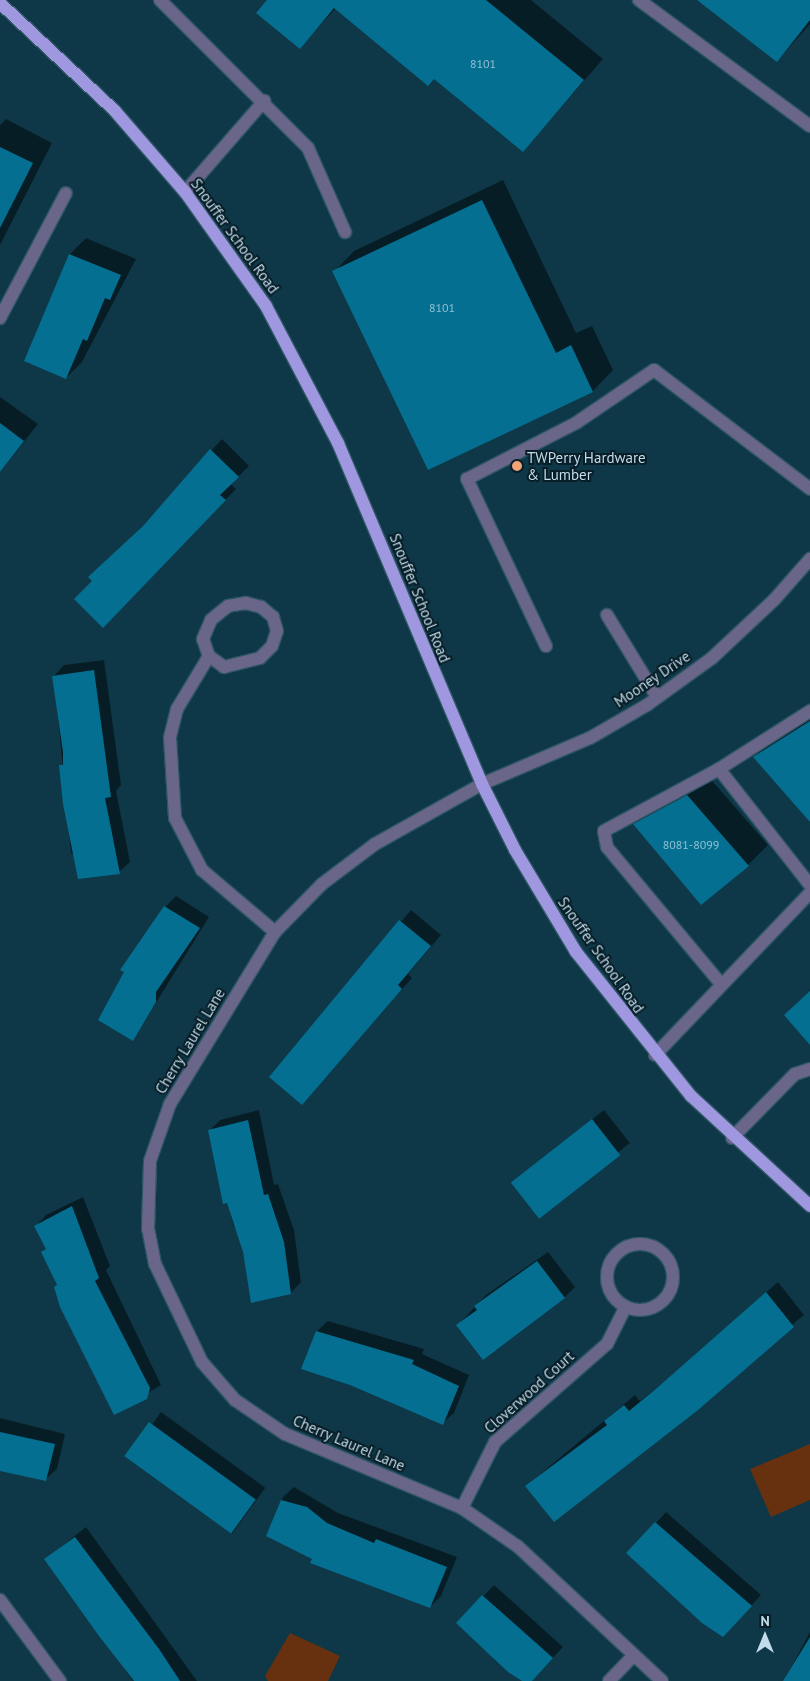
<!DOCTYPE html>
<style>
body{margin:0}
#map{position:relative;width:810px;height:1681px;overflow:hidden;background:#0e3848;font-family:"PT Sans",sans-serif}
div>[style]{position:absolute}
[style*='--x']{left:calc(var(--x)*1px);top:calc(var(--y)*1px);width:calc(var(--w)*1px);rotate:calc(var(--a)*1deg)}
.green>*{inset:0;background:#67300e}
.shadow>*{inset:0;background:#0007;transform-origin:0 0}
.building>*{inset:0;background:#046f91;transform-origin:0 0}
.roads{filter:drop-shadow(1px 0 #2e5665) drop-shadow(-1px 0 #2e5665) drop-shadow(0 1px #2e5665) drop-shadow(0 -1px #2e5665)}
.minor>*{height:12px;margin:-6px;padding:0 6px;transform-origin:6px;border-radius:6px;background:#696689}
.minor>.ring{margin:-6px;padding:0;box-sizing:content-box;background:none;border:12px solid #696689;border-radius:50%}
.major>*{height:12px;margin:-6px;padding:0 6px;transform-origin:6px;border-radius:6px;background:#9f97df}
.dots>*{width:14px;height:14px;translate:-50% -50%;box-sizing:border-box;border:2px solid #071d27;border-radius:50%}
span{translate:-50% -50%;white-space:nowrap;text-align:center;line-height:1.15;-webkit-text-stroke:4px #071d27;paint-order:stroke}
.number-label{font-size:12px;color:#92c1d3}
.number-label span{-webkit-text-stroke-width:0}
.street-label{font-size:15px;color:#c2dce9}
.poi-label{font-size:15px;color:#c2dce9}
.left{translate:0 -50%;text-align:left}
.north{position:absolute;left:740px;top:1611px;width:50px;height:50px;-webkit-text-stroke:4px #071d27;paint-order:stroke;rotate:0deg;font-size:14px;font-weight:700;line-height:20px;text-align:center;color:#c2dce9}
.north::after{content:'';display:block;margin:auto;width:18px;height:22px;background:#c2dce9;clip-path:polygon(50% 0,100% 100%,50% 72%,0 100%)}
</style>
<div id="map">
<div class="green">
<div style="clip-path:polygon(810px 1444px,810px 1500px,771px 1517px,750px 1469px)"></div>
<div style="clip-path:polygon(290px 1633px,340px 1656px,328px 1681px,268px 1681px,265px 1676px)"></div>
</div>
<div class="shadow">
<div style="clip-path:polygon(268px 0,531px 0,603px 59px,523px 151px,434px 77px,336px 8px,300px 47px)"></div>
<div style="clip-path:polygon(707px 0,810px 0,810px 24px,777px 61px)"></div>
<div style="clip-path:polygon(6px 119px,52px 143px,0 245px,0 125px)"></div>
<div style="clip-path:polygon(503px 180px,576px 333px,592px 326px,613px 370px,593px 391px,429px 469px,334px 272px,354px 251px)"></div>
<div style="clip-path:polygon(86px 238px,136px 259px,82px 362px,66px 378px,25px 361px,70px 254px)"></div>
<div style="clip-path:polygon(0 397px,38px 424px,0 472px)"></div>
<div style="clip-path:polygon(222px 439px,249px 466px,231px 484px,236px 489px,113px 616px,93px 581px)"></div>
<div style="clip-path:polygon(104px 660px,121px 785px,116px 791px,130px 862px,119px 872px,71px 853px,54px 676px,64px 665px)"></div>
<div style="clip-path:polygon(810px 714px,810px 820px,755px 757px,775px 737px)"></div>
<div style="clip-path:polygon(708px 776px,768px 845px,748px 865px,635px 824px,655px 804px)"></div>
<div style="clip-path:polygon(176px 896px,209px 917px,133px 1040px,165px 907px)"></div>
<div style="clip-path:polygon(411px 910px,441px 935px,408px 974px,412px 978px,302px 1103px,271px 1077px)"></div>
<div style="clip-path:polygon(259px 1110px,274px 1185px,278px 1184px,294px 1230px,301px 1282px,291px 1293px,252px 1301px,238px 1226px,234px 1227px,209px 1131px,220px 1120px)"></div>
<div style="left:604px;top:1110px;width:42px;height:117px;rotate:52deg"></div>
<div style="clip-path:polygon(83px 1197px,110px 1266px,106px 1270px,161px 1385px,115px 1414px,42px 1252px,47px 1248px,36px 1226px,46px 1215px)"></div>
<div style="clip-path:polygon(548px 1252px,575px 1287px,565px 1297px,458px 1325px,486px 1295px)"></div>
<div style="clip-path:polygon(778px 1282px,804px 1315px,554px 1520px,526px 1486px,635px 1395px,640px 1401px,670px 1377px)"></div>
<div style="clip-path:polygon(328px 1321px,424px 1349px,422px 1354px,469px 1375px,454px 1413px,443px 1423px,317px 1331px)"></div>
<div style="left:161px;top:1412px;width:129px;height:56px;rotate:36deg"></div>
<div style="clip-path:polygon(0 1418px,65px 1434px,57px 1469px,46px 1479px,0 1469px)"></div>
<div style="clip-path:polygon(294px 1487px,338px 1513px,457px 1557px,441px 1596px,430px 1607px,268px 1536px,283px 1497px)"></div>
<div style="clip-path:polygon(666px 1512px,761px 1595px,734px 1624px,656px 1523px)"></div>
<div style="clip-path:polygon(86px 1527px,197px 1681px,133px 1681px,46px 1559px)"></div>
<div style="clip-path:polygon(494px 1585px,563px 1647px,531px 1681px,524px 1681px,458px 1623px)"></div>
<div style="clip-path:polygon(810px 1632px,810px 1681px,784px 1681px)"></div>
</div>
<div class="building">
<div style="clip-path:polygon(267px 0,486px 0,584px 80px,523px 152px,434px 79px,428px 86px,334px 8px,300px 49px,256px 13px)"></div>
<div style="clip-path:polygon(697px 0,810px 0,810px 20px,777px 62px)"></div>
<div style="clip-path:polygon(0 147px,33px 163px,0 228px)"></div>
<div style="clip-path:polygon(482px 200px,556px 353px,571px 345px,593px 392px,428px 470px,332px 271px)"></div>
<div style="clip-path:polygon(69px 254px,121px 275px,110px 300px,105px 298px,87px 341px,83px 339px,66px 379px,24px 361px)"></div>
<div style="clip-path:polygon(0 423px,24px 441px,0 472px)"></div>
<div style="clip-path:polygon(210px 449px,239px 477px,220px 495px,226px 500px,103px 628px,74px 599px,92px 581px,88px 577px,143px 526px)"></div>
<div style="clip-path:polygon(94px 670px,111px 797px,105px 798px,120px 874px,78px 879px,63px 804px,59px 765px,63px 765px,63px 752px,52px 676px)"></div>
<div style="clip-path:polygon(810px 721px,810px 822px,753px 757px)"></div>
<div style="clip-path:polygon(687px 795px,749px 866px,701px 905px,633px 824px)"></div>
<div style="clip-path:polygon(164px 906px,200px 928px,156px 992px,156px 1002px,133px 1041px,98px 1020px,124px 972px,120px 970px)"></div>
<div style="clip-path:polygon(399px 920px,431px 946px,398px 985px,402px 989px,302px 1105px,269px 1077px)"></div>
<div style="clip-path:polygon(810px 991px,810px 1045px,784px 1015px)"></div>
<div style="left:592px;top:1119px;width:46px;height:103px;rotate:52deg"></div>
<div style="clip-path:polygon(248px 1120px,264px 1195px,268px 1194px,284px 1242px,291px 1294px,251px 1303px,243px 1252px,227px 1203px,223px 1204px,208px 1130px)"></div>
<div style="clip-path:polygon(72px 1206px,99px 1278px,95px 1281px,150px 1388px,147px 1399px,114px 1415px,60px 1307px,54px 1287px,57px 1285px,41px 1252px,46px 1249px,34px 1226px)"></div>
<div style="clip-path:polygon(537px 1261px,565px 1298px,483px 1360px,456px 1325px,477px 1310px,474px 1306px)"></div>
<div style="clip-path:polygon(766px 1292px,794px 1327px,698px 1410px,554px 1522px,525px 1486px,607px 1425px,604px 1421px,624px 1405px,629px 1411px,658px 1387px)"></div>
<div style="clip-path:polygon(316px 1331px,414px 1360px,412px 1364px,459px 1386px,443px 1425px,350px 1385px,301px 1369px)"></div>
<div style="left:149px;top:1422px;width:132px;height:42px;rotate:36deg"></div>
<div style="clip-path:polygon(0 1432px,55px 1444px,46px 1481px,0 1471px)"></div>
<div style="clip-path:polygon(281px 1500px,307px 1507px,327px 1523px,374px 1543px,376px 1539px,447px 1567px,430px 1608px,310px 1563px,312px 1559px,266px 1536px)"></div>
<div style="clip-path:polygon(655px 1522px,752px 1606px,723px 1637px,702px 1623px,626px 1553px)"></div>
<div style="clip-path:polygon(75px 1537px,159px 1649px,180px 1681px,134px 1681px,99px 1636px,44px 1559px)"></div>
<div style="clip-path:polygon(482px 1595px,553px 1658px,532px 1681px,522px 1681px,508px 1672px,456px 1623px)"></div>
<div style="clip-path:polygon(810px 1637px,810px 1681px,783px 1681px)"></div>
</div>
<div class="roads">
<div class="minor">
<div style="--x:160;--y:0;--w:209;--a:45"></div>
<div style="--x:308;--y:148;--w:92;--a:66.2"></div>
<div style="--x:639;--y:0;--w:212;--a:36.4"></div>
<div style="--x:185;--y:192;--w:121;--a:-49"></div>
<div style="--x:0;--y:318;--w:141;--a:-62.2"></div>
<div style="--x:607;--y:615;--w:96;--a:58.6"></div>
<div style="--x:546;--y:646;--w:185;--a:-115.3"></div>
<div style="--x:467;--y:479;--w:123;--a:-27.2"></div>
<div style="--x:576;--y:423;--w:94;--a:-34.2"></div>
<div style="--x:654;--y:370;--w:196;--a:37.3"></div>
<div style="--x:209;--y:656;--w:19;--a:36"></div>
<div style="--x:224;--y:667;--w:37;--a:-14"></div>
<div style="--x:260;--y:658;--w:17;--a:-45"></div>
<div style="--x:272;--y:646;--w:16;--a:-72"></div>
<div style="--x:277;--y:631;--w:15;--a:-106"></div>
<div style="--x:273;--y:617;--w:16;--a:-140"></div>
<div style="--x:261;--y:607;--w:16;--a:-165"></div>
<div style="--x:246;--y:603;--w:18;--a:171"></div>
<div style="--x:228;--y:606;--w:22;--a:141"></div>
<div style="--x:211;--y:620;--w:21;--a:113"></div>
<div style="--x:203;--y:639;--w:18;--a:71"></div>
<div style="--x:209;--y:656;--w:62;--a:121.1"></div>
<div style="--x:177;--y:709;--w:30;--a:104"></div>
<div style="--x:170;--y:738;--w:80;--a:86.4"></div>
<div style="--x:175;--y:818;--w:59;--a:62.6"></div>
<div style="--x:202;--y:870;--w:96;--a:40.3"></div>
<div style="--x:719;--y:769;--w:147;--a:51.9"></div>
<div style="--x:721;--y:984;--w:178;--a:-129.8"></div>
<div style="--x:607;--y:847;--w:16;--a:-101"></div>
<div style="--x:604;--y:831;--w:131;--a:-28.3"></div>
<div style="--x:719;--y:769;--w:108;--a:-32.5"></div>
<div style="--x:655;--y:1055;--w:224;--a:-46.3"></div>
<div style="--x:732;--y:1138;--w:90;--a:-45.5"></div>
<div style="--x:795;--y:1074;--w:16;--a:-18"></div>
<div class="ring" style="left:607px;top:1244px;width:54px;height:54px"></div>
<div style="--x:462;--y:1508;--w:74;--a:-63.4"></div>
<div style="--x:495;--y:1442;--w:149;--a:-41.2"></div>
<div style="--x:607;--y:1344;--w:42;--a:-63.4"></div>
<div style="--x:0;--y:1600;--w:101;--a:53.5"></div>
<div style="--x:609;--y:1681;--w:36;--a:-46"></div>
<div style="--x:662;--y:1681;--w:198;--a:-137"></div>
<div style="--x:517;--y:1546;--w:67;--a:-145.4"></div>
<div style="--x:462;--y:1508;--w:192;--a:-157.3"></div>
<div style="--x:285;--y:1434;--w:60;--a:-145.8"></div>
<div style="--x:235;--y:1400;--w:50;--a:-131"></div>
<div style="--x:202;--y:1362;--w:109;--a:-115.6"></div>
<div style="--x:155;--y:1264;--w:36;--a:-101"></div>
<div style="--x:148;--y:1229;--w:68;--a:-88.3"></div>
<div style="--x:150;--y:1161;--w:60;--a:-70.7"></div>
<div style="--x:170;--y:1104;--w:202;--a:-58.6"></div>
<div style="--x:275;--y:932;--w:67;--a:-45.6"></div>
<div style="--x:322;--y:884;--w:66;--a:-37"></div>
<div style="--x:375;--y:844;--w:123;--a:-29.3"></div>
<div style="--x:482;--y:784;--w:117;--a:-23.1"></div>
<div style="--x:590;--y:738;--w:66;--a:-30.1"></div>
<div style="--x:647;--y:705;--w:80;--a:-35.9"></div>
<div style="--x:712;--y:658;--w:85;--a:-43.1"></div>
<div style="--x:774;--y:600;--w:55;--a:-48.7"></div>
</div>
<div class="major">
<div style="--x:0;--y:3;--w:158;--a:43.2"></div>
<div style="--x:115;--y:111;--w:107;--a:49.2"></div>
<div style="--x:185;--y:192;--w:140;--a:54.6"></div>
<div style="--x:266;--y:306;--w:155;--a:62.3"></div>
<div style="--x:338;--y:443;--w:370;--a:67.1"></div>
<div style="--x:482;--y:784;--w:74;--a:63.4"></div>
<div style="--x:515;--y:850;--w:119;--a:59.1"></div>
<div style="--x:576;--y:952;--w:184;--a:51.4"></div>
<div style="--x:691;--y:1096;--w:162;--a:42.7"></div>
</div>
</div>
<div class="dots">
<div style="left:517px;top:466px;background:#f0a279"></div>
</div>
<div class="number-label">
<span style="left:483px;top:64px">8101</span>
<span style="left:442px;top:308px">8101</span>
<span style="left:691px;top:845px">8081-8099</span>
</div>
<div class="street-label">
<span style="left:235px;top:236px;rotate:54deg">Snouffer School Road</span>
<span style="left:420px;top:598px;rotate:68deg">Snouffer School Road</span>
<span style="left:652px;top:679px;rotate:-34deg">Mooney Drive</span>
<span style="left:601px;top:955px;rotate:55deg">Snouffer School Road</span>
<span style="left:190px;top:1041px;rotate:-59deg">Cherry Laurel Lane</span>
<span style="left:529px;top:1392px;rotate:-42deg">Cloverwood Court</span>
<span style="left:349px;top:1443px;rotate:23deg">Cherry Laurel Lane</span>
</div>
<div class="poi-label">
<span class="left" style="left:527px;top:466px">TWPerry Hardware<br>&amp; Lumber</span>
</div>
<div class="north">N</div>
</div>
